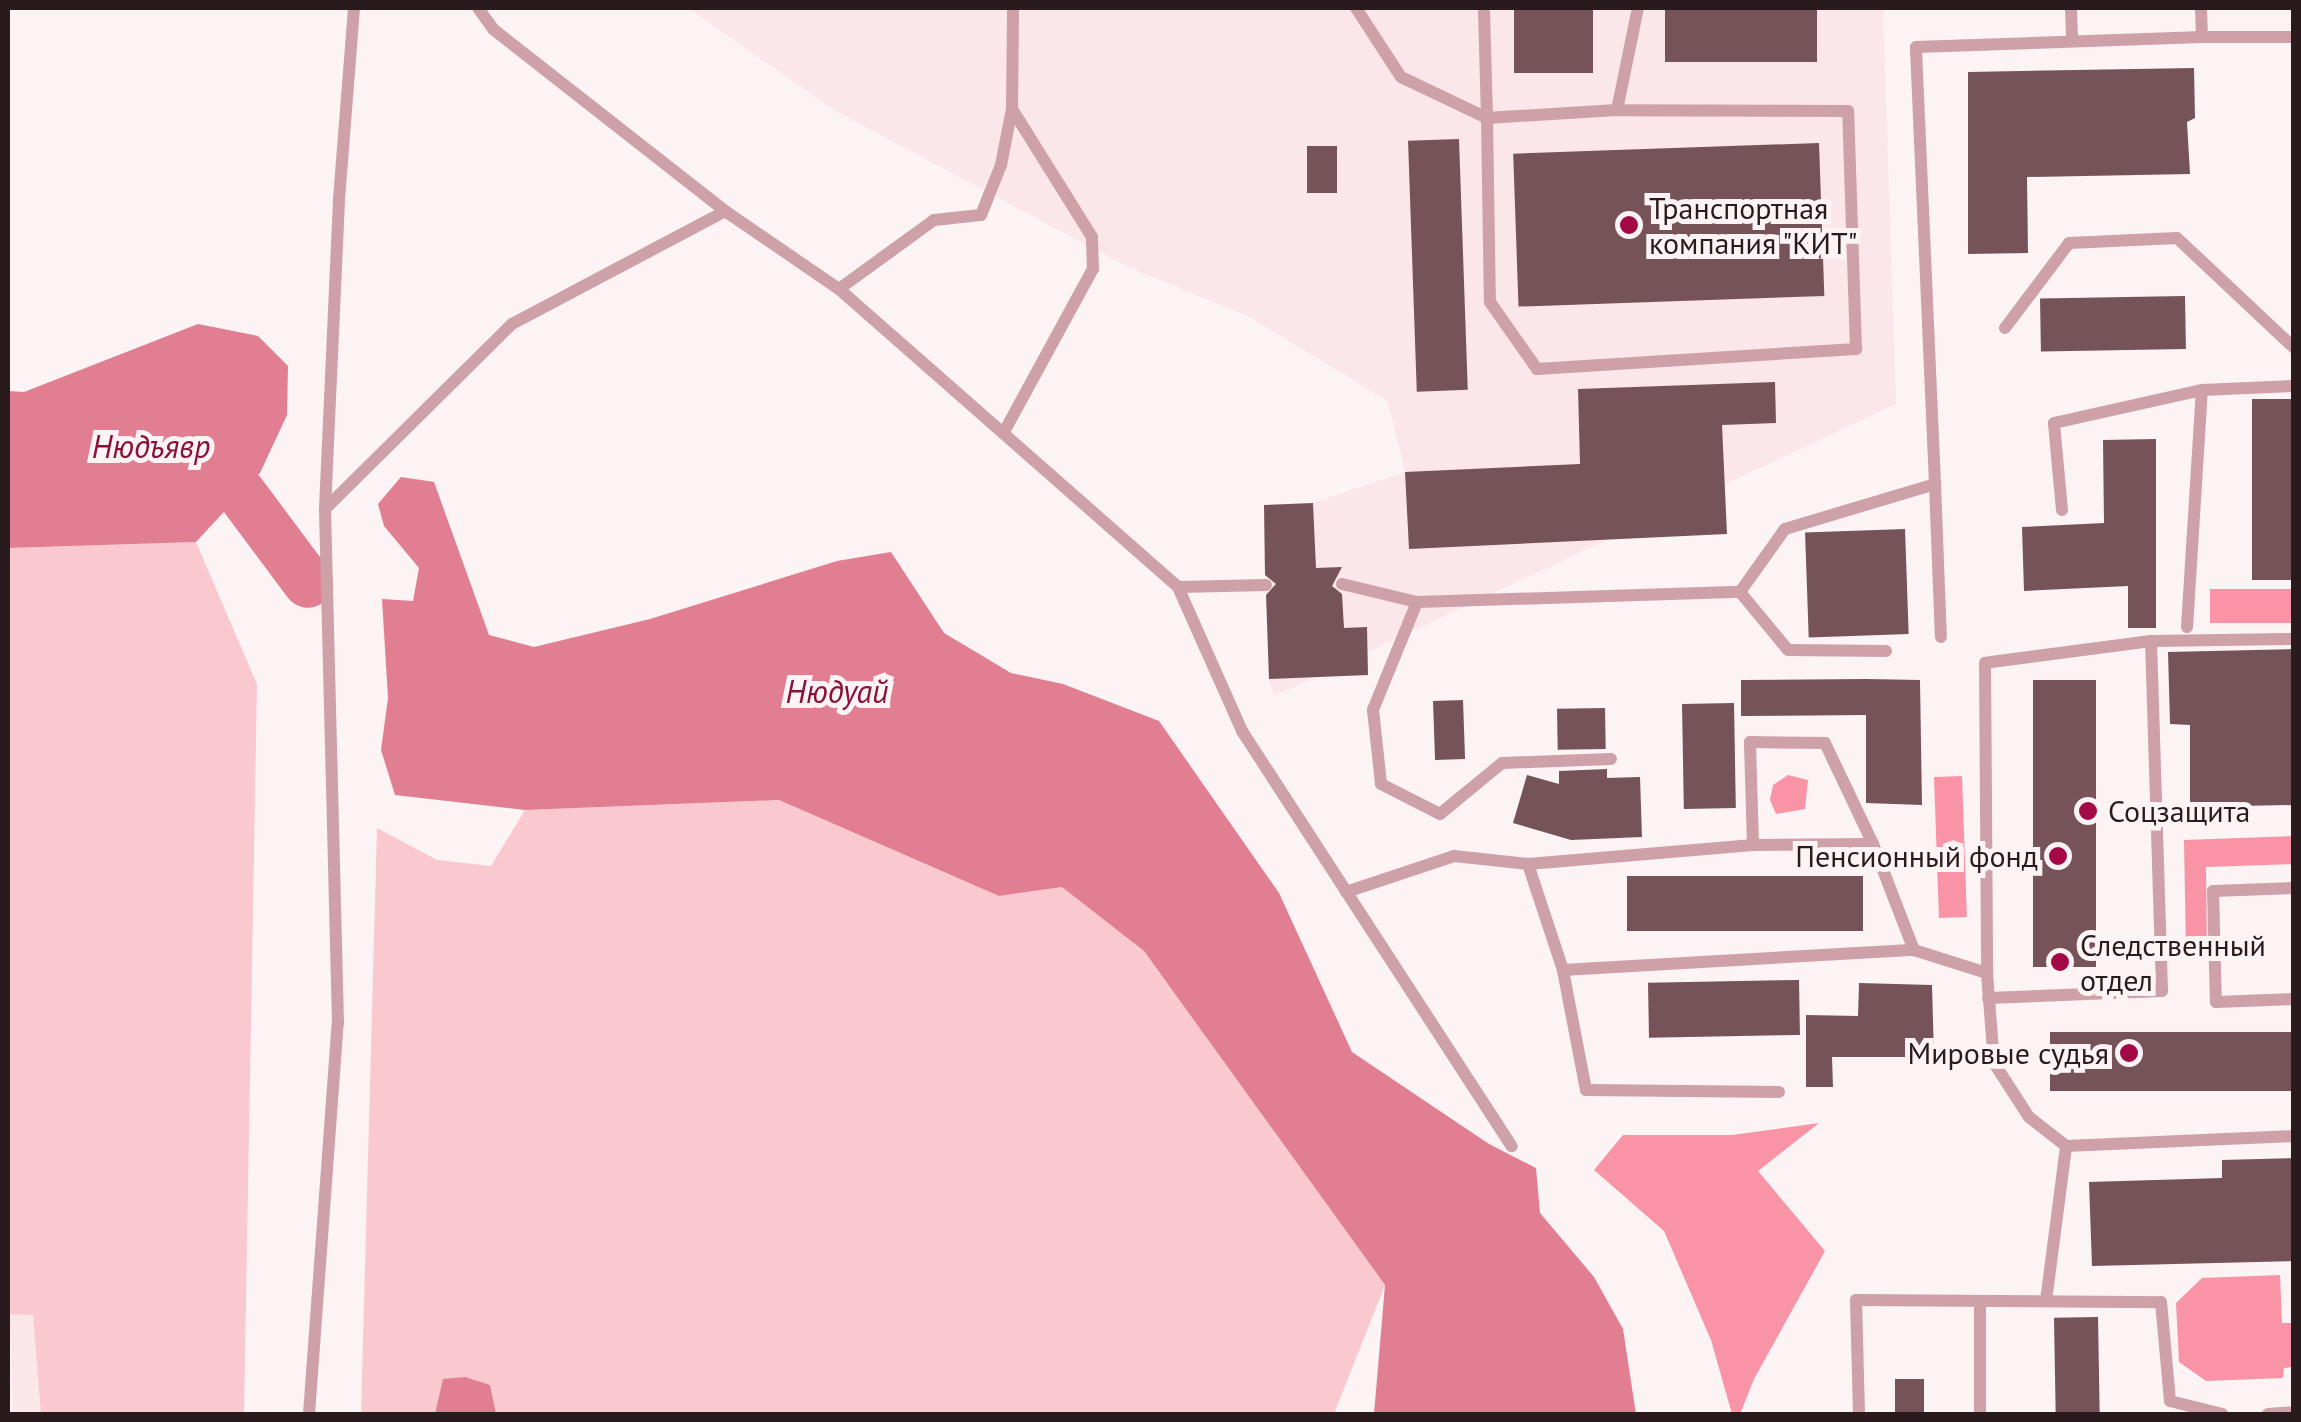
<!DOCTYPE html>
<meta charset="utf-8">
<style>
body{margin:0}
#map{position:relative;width:2301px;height:1422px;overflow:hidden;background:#fbf3f4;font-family:"PT Sans",sans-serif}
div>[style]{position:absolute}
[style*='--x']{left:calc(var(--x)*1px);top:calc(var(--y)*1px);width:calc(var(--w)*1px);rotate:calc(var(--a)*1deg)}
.built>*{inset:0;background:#fbe6e9;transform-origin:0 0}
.green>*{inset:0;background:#fac9d0}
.forest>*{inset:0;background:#f994a7;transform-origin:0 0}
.water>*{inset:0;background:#e17e91}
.river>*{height:50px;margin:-25px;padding:0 25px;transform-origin:25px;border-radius:25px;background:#e17e91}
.building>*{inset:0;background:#765359;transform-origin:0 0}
.service>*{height:12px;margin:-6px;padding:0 6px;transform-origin:6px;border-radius:6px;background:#cea0a7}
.dots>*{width:28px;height:28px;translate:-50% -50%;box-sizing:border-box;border:5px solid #fbf3f4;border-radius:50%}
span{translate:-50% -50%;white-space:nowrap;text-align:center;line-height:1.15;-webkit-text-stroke:10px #fbf3f4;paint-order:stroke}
.poi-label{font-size:30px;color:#291a1d}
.left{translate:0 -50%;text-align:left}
.right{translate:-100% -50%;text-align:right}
.water-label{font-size:32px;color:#8a113a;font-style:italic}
.frame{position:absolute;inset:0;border:10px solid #291a1d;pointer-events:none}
</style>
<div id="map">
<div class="built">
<div style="clip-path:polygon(688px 8px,1883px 8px,1896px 404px,1274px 696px,1269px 679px,1264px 505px,1313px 503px,1405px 472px,1388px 401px,1246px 315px,1130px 268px,834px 110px)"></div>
<div style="left:69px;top:1264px;width:150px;height:61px;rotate:88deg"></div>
</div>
<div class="green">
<div style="clip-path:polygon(196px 542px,257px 684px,244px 1414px,41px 1414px,33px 1315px,8px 1314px,8px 548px)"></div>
<div style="clip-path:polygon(779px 800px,999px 896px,1062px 887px,1144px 951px,1385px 1285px,1334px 1414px,361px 1414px,377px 828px,437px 860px,491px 866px,525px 810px)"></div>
</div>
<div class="forest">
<div style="left:2293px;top:589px;width:34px;height:83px;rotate:90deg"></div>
<div style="clip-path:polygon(1788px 775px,1808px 780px,1805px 809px,1776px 814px,1770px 800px,1773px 785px)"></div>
<div style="left:1962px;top:776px;width:141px;height:28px;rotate:88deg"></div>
<div style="clip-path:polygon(2293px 836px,2293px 864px,2206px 867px,2207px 952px,2186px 953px,2184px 840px)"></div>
<div style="clip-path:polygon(1819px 1123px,1758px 1171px,1825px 1251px,1754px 1379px,1740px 1414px,1732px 1414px,1711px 1340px,1664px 1231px,1594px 1170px,1623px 1135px,1732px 1135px)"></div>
<div style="clip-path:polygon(2280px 1275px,2282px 1323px,2294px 1323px,2293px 1367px,2284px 1368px,2283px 1378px,2206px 1381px,2179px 1362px,2176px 1303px,2202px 1278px)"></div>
</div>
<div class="water">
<div style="clip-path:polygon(198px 324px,258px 336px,288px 366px,287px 415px,260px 473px,196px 542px,8px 548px,8px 391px,24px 392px)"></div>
<div style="clip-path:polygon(401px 477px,434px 482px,489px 635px,534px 647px,650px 619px,837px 561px,891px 552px,944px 633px,1011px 673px,1063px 684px,1159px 721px,1279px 893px,1352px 1052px,1489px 1144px,1536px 1168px,1540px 1213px,1594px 1277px,1623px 1329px,1636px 1414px,1374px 1414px,1385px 1285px,1144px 951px,1062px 887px,999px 896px,779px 800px,525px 810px,395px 795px,381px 750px,388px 698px,382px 599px,413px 601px,419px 568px,384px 526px,378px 504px)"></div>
<div style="clip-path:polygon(465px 1377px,490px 1385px,496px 1414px,435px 1414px,443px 1379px)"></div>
</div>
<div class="river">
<div style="--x:241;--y:493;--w:112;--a:53.3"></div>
</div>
<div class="building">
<div style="left:1514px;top:8px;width:79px;height:65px"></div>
<div style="left:1665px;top:8px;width:152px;height:54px"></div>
<div style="clip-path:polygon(2194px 68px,2195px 118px,2187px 122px,2190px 174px,2027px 177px,2028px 253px,1968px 254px,1968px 72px)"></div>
<div style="left:1459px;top:139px;width:251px;height:51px;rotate:88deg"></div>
<div style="left:1819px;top:143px;width:153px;height:306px;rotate:88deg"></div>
<div style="left:1307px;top:146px;width:30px;height:47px"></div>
<div style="left:2185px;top:296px;width:53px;height:145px;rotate:89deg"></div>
<div style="clip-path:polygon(1775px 382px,1776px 423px,1722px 425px,1727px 534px,1409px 549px,1405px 472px,1580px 464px,1578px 389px)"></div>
<div style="left:2294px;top:399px;width:181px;height:42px;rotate:90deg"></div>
<div style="clip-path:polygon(2156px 439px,2156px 628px,2128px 628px,2128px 586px,2024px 591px,2022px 527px,2104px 523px,2103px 440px)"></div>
<div style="clip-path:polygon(1313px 503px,1316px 568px,1342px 567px,1332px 586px,1342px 594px,1344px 628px,1367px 627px,1368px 675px,1269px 679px,1266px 595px,1276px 584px,1265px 575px,1264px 505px)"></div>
<div style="left:1905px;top:529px;width:105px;height:100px;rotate:88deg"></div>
<div style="clip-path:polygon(2294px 649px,2294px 805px,2190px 807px,2190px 725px,2170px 724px,2168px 652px)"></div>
<div style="clip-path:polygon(1866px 679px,1920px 680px,1922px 805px,1866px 803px,1866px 715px,1741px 716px,1741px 680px)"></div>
<div style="left:2096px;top:680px;width:287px;height:63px;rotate:90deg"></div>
<div style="left:1463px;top:700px;width:59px;height:30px;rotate:88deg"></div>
<div style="left:1734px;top:703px;width:105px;height:52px;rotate:89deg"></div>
<div style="left:1605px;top:708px;width:41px;height:48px;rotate:89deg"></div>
<div style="clip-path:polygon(1607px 769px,1607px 778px,1640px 777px,1642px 837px,1571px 840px,1513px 823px,1527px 775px,1559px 784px,1559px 771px)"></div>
<div style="left:1863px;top:876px;width:55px;height:236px;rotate:90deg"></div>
<div style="left:1799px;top:980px;width:55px;height:151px;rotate:89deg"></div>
<div style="clip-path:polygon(1859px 983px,1932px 985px,1934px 1057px,1832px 1057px,1833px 1087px,1806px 1087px,1806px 1015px,1858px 1016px)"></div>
<div style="left:2294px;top:1032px;width:59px;height:244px;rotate:90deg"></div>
<div style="clip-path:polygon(2294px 1158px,2294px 1261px,2092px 1266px,2089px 1182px,2222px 1178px,2222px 1160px)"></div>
<div style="left:2098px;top:1317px;width:97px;height:44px;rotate:89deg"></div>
<div style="left:1895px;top:1379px;width:29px;height:35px"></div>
</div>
<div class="service">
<div style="--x:478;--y:8;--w:26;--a:54"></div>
<div style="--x:493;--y:29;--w:295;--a:38.1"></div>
<div style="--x:725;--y:211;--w:138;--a:34.4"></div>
<div style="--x:839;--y:289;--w:451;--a:41.3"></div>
<div style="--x:1178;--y:587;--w:88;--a:-1.3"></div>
<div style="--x:1356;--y:8;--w:82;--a:56.9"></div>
<div style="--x:1401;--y:77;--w:95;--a:25.5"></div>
<div style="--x:1487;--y:118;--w:184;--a:89.1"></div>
<div style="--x:1490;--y:302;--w:82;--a:55"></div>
<div style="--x:1537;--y:369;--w:320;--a:-3.6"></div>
<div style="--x:1856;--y:349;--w:238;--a:-91.9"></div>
<div style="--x:1848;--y:111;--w:231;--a:-179.8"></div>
<div style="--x:1617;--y:110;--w:130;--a:176.5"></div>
<div style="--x:1487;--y:118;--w:110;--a:-91.6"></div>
<div style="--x:2071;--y:8;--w:33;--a:88"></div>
<div style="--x:2202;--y:37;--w:92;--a:0"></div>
<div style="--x:1617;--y:110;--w:104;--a:-78.4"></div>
<div style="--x:839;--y:289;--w:117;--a:-36"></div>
<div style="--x:934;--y:220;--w:47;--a:-6.1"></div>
<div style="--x:981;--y:215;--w:54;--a:-68.2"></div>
<div style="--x:1001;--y:165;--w:57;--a:-78.9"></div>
<div style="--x:2005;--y:328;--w:106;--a:-53"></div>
<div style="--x:2069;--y:243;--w:108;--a:-2.7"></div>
<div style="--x:2177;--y:238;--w:161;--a:43.2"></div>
<div style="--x:1004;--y:432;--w:186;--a:-61.4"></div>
<div style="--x:1093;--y:269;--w:32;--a:-92"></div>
<div style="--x:1092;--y:237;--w:151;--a:-122"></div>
<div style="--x:1012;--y:109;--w:101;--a:-89.4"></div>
<div style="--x:1935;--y:484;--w:153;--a:87.8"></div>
<div style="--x:325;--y:509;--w:263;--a:-44.7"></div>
<div style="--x:512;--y:324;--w:241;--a:-27.9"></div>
<div style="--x:2062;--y:510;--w:87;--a:-95.3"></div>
<div style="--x:2054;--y:423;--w:152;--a:-12.6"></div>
<div style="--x:2202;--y:390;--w:92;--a:-2.5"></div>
<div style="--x:1342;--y:584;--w:77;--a:13.5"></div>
<div style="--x:1417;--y:602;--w:323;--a:-1.8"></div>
<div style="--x:1740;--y:592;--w:77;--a:-54.5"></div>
<div style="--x:1785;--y:529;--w:157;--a:-16.7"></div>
<div style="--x:1935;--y:484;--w:437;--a:-92.5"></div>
<div style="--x:1916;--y:47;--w:286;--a:-2"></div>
<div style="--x:2202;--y:37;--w:29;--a:-92"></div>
<div style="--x:1178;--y:587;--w:158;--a:66"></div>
<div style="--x:1242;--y:731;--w:495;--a:57"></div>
<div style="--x:1740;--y:592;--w:75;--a:50.4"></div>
<div style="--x:1788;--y:650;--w:98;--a:0.6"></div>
<div style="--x:1417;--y:602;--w:117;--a:112.2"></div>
<div style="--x:1373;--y:710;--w:74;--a:83.8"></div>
<div style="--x:1381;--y:784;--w:66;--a:27"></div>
<div style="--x:1440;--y:814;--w:80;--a:-39.4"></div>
<div style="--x:1502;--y:763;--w:109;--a:-2.1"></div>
<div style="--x:2187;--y:627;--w:237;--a:-86.4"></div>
<div style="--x:2294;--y:639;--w:143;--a:179.2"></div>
<div style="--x:2151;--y:641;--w:167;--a:172.5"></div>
<div style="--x:1985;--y:663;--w:310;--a:89.6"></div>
<div style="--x:1987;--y:973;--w:90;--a:85.6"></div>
<div style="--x:1994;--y:1063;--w:64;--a:57.1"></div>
<div style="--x:2029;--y:1117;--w:47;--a:38.1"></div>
<div style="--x:2066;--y:1146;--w:228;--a:-2.5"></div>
<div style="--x:1753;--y:845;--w:103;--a:-91.7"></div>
<div style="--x:1750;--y:742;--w:75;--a:0.8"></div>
<div style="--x:1825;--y:743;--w:112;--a:64.6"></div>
<div style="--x:1873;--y:844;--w:114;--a:68.9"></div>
<div style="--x:2294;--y:888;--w:81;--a:177.9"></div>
<div style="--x:2213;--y:891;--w:111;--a:88.5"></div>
<div style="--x:2216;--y:1002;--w:78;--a:-2.2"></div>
<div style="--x:1346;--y:892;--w:114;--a:-18.4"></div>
<div style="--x:1454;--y:856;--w:74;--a:6.2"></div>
<div style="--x:1563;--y:970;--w:112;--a:-108.3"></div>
<div style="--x:1528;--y:864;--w:226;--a:-4.8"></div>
<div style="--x:1753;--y:845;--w:120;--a:-0.5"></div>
<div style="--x:1988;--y:998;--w:174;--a:-2.3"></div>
<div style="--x:2162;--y:991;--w:350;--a:-91.8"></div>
<div style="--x:1779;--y:1092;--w:193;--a:-179.4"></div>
<div style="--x:1586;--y:1090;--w:122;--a:-100.9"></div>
<div style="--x:1563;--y:970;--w:352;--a:-3.3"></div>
<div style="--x:1914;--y:950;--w:77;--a:17.5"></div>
<div style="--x:1980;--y:1301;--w:113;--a:90"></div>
<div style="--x:2046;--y:1301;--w:156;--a:-82.6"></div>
<div style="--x:309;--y:1414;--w:392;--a:-85.8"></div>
<div style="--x:338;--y:1023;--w:514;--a:-91.45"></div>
<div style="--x:325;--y:509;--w:310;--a:-87.4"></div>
<div style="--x:339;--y:199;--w:192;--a:-85.5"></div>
<div style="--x:1859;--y:1414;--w:114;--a:-91.5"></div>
<div style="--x:1856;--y:1300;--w:305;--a:0.4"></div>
<div style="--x:2161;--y:1302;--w:99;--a:84.8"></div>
<div style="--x:2170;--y:1401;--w:54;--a:14"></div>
<div style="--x:2268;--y:1414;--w:26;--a:-4"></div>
</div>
<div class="dots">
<div style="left:1629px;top:225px;background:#a30944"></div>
<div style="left:2088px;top:811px;background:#a30944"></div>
<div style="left:2058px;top:856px;background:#a30944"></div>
<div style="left:2060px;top:962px;background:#a30944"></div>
<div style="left:2129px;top:1053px;background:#a30944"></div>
</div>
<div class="poi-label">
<span class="left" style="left:1649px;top:225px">Транспортная<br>компания "КИТ"</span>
<span class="left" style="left:2108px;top:811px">Соцзащита</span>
<span class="right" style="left:2038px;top:856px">Пенсионный фонд</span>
<span class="left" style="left:2080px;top:962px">Следственный<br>отдел</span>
<span class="right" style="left:2109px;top:1053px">Мировые судья</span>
</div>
<div class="water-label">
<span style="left:151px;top:446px">Нюдъявр</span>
<span style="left:837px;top:691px">Нюдуай</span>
</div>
<div class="frame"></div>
</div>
